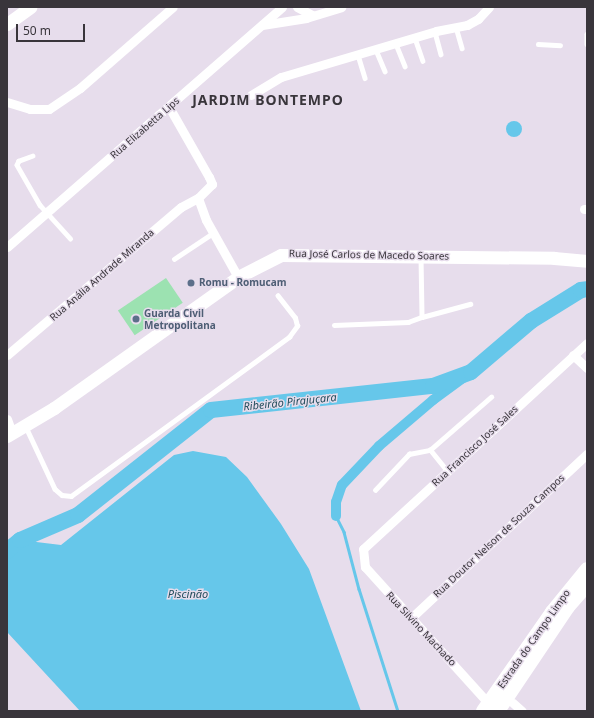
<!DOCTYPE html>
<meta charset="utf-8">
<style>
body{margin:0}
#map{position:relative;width:594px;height:718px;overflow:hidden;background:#e7ddec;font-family:"Noto Sans",sans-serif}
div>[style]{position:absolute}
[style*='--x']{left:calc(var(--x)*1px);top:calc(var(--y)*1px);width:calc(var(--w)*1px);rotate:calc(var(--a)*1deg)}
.green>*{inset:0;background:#9ce2b1;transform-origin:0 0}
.water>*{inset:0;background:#66c7ea}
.round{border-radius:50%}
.stream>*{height:2.5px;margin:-1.25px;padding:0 1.25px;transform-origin:1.25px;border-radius:1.25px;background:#66c7ea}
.canal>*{height:10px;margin:-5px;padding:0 5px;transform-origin:5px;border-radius:5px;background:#66c7ea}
.river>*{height:16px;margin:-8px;padding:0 8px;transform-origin:8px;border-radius:8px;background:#66c7ea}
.lane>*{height:4.5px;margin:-2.25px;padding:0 2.25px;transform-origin:2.25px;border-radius:2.25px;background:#fff}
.street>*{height:9px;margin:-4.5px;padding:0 4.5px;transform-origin:4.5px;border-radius:4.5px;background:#fff}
.secondary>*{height:13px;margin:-6.5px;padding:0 6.5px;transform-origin:6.5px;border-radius:6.5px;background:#fff}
.primary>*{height:14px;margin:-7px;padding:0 7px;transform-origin:7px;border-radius:7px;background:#fff}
.dots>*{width:11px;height:11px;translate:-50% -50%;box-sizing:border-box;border:2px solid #e7ddec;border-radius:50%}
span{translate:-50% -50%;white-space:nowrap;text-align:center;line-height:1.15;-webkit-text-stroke:3px #e7ddec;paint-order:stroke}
.street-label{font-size:10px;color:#39353b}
.service-label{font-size:10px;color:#4e5e75;font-weight:700}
.left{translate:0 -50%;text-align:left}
.water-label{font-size:11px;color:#224d5c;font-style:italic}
.district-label{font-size:14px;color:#39353b;font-weight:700;letter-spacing:1px}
.frame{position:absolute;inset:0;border:8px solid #39353b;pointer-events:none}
.scale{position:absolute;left:16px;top:24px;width:69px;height:18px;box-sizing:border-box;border:2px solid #39353b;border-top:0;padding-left:5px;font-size:12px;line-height:14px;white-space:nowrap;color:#39353b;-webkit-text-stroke:3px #e7ddec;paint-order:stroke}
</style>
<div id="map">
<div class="green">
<div style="left:166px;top:278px;width:30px;height:58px;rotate:56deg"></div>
</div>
<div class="water">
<div class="round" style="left:506px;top:121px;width:16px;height:16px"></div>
<div style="clip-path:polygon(193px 451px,226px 457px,247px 477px,281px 524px,309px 569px,361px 711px,80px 711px,7px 632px,7px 555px,20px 540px,61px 545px,174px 455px)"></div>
</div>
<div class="stream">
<div style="--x:336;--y:516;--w:18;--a:63"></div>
<div style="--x:344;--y:532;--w:59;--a:75.3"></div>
<div style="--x:359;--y:589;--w:128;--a:72.3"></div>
</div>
<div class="canal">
<div style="--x:336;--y:516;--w:14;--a:-90"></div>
<div style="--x:336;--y:502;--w:18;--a:-71"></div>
<div style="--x:342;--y:485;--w:54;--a:-46.5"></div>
<div style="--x:379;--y:446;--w:71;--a:-40.4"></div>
<div style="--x:433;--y:400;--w:47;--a:-36.4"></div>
</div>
<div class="river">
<div style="--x:7;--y:551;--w:17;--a:-40"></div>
<div style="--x:20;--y:540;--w:63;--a:-23.3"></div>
<div style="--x:78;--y:515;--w:169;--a:-38.3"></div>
<div style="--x:211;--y:410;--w:223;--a:-6.2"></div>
<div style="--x:433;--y:386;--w:40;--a:-20.2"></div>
<div style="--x:471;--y:372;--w:79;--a:-40.4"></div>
<div style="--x:531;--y:321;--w:59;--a:-31.8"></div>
<div style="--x:581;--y:290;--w:6;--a:-9"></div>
</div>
<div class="lane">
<div style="--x:456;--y:27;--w:22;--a:74"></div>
<div style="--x:435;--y:32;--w:23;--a:75"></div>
<div style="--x:587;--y:34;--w:10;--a:90"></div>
<div style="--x:415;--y:38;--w:24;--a:71"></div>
<div style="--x:396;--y:44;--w:24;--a:68"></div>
<div style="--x:538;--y:44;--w:22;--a:3"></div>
<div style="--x:376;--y:50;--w:23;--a:67"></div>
<div style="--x:358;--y:55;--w:24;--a:73"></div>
<div style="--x:33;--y:156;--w:15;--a:160"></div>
<div style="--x:19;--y:161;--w:4;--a:117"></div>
<div style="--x:17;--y:165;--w:46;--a:60.1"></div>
<div style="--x:40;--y:205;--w:45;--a:47.7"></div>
<div style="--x:421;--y:257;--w:60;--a:89"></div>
<div style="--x:422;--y:317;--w:50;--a:-15.2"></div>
<div style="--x:174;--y:259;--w:47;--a:-33.7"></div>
<div style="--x:334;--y:325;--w:74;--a:-2.3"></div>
<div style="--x:408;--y:322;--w:15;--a:-20"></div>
<div style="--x:26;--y:427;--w:68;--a:64.9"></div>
<div style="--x:55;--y:489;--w:9;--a:41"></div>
<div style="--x:62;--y:495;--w:9;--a:6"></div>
<div style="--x:71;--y:496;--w:270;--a:-36.1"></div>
<div style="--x:289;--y:337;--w:14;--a:-54"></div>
<div style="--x:297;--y:326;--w:8;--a:-104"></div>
<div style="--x:295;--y:318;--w:28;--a:-128"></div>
<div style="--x:447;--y:471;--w:27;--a:-129"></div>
<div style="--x:430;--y:450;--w:81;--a:-41"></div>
<div style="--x:375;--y:490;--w:50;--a:-46.6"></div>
<div style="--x:409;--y:454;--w:21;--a:-11"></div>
</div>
<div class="street">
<div style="--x:297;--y:7;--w:17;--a:28"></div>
<div style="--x:262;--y:25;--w:45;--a:-9"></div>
<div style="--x:306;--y:18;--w:37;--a:-17"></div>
<div style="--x:251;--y:95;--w:35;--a:-31"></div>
<div style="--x:281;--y:77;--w:162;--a:-16.5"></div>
<div style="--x:436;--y:31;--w:32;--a:-11"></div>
<div style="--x:467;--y:25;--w:13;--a:-29"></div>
<div style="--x:478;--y:19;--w:16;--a:-47"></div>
<div style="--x:7;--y:102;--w:24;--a:17"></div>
<div style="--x:30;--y:109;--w:19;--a:0"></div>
<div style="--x:49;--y:109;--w:37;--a:-34"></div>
<div style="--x:80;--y:88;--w:123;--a:-41.1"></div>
<div style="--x:169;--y:107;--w:81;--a:60.3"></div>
<div style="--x:209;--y:177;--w:8;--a:67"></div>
<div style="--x:212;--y:184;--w:20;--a:135"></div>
<div style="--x:198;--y:198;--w:23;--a:70"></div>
<div style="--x:206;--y:220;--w:65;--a:60.7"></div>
<div style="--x:584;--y:209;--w:3;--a:0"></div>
<div style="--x:7;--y:247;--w:365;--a:-41.1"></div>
<div style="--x:7;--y:355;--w:228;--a:-40.4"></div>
<div style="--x:181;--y:207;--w:19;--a:-28"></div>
<div style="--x:573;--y:355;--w:19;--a:43"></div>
<div style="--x:7;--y:419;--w:15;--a:70"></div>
<div style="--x:411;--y:618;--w:241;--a:-43"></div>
<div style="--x:513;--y:703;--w:12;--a:42"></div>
<div style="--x:489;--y:704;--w:185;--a:-132.1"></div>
<div style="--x:365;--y:567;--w:18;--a:-96"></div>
<div style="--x:363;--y:549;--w:304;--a:-42.6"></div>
</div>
<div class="secondary">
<div style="--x:7;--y:24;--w:29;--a:-36"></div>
<div style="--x:7;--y:436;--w:55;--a:-30.8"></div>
<div style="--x:54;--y:408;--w:226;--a:-35.4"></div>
<div style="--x:238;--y:277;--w:48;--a:-27.1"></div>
<div style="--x:281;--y:255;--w:273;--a:0.6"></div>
<div style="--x:554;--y:258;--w:33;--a:5"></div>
</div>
<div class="primary">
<div style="--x:483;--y:711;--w:121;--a:-55.1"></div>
<div style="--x:552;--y:612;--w:55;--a:-50.9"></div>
<div style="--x:498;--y:711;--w:125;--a:-56.1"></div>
<div style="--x:568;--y:607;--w:29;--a:-49"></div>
</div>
<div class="dots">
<div style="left:191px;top:283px;background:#5c6f8a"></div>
<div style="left:136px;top:319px;background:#5c6f8a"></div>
</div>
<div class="street-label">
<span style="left:145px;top:128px;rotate:-41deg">Rua Elizabetta Lips</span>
<span style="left:369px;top:255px;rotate:1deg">Rua José Carlos de Macedo Soares</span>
<span style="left:102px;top:275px;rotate:-41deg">Rua Anália Andrade Miranda</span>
<span style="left:475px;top:446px;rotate:-43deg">Rua Francisco José Sales</span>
<span style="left:499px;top:536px;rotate:-43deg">Rua Doutor Nelson de Souza Campos</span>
<span style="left:421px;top:629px;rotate:47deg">Rua Silvino Machado</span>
<span style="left:534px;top:639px;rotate:-55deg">Estrada do Campo Limpo</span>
</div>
<div class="service-label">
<span class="left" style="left:199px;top:283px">Romu - Romucam</span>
<span class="left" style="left:144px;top:319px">Guarda Civil<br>Metropolitana</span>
</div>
<div class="water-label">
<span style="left:290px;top:402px;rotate:-6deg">Ribeirão Pirajuçara</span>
<span style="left:188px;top:594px">Piscinão</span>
</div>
<div class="district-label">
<span style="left:268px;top:100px">JARDIM BONTEMPO</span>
</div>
<div class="frame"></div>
<div class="scale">50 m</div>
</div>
